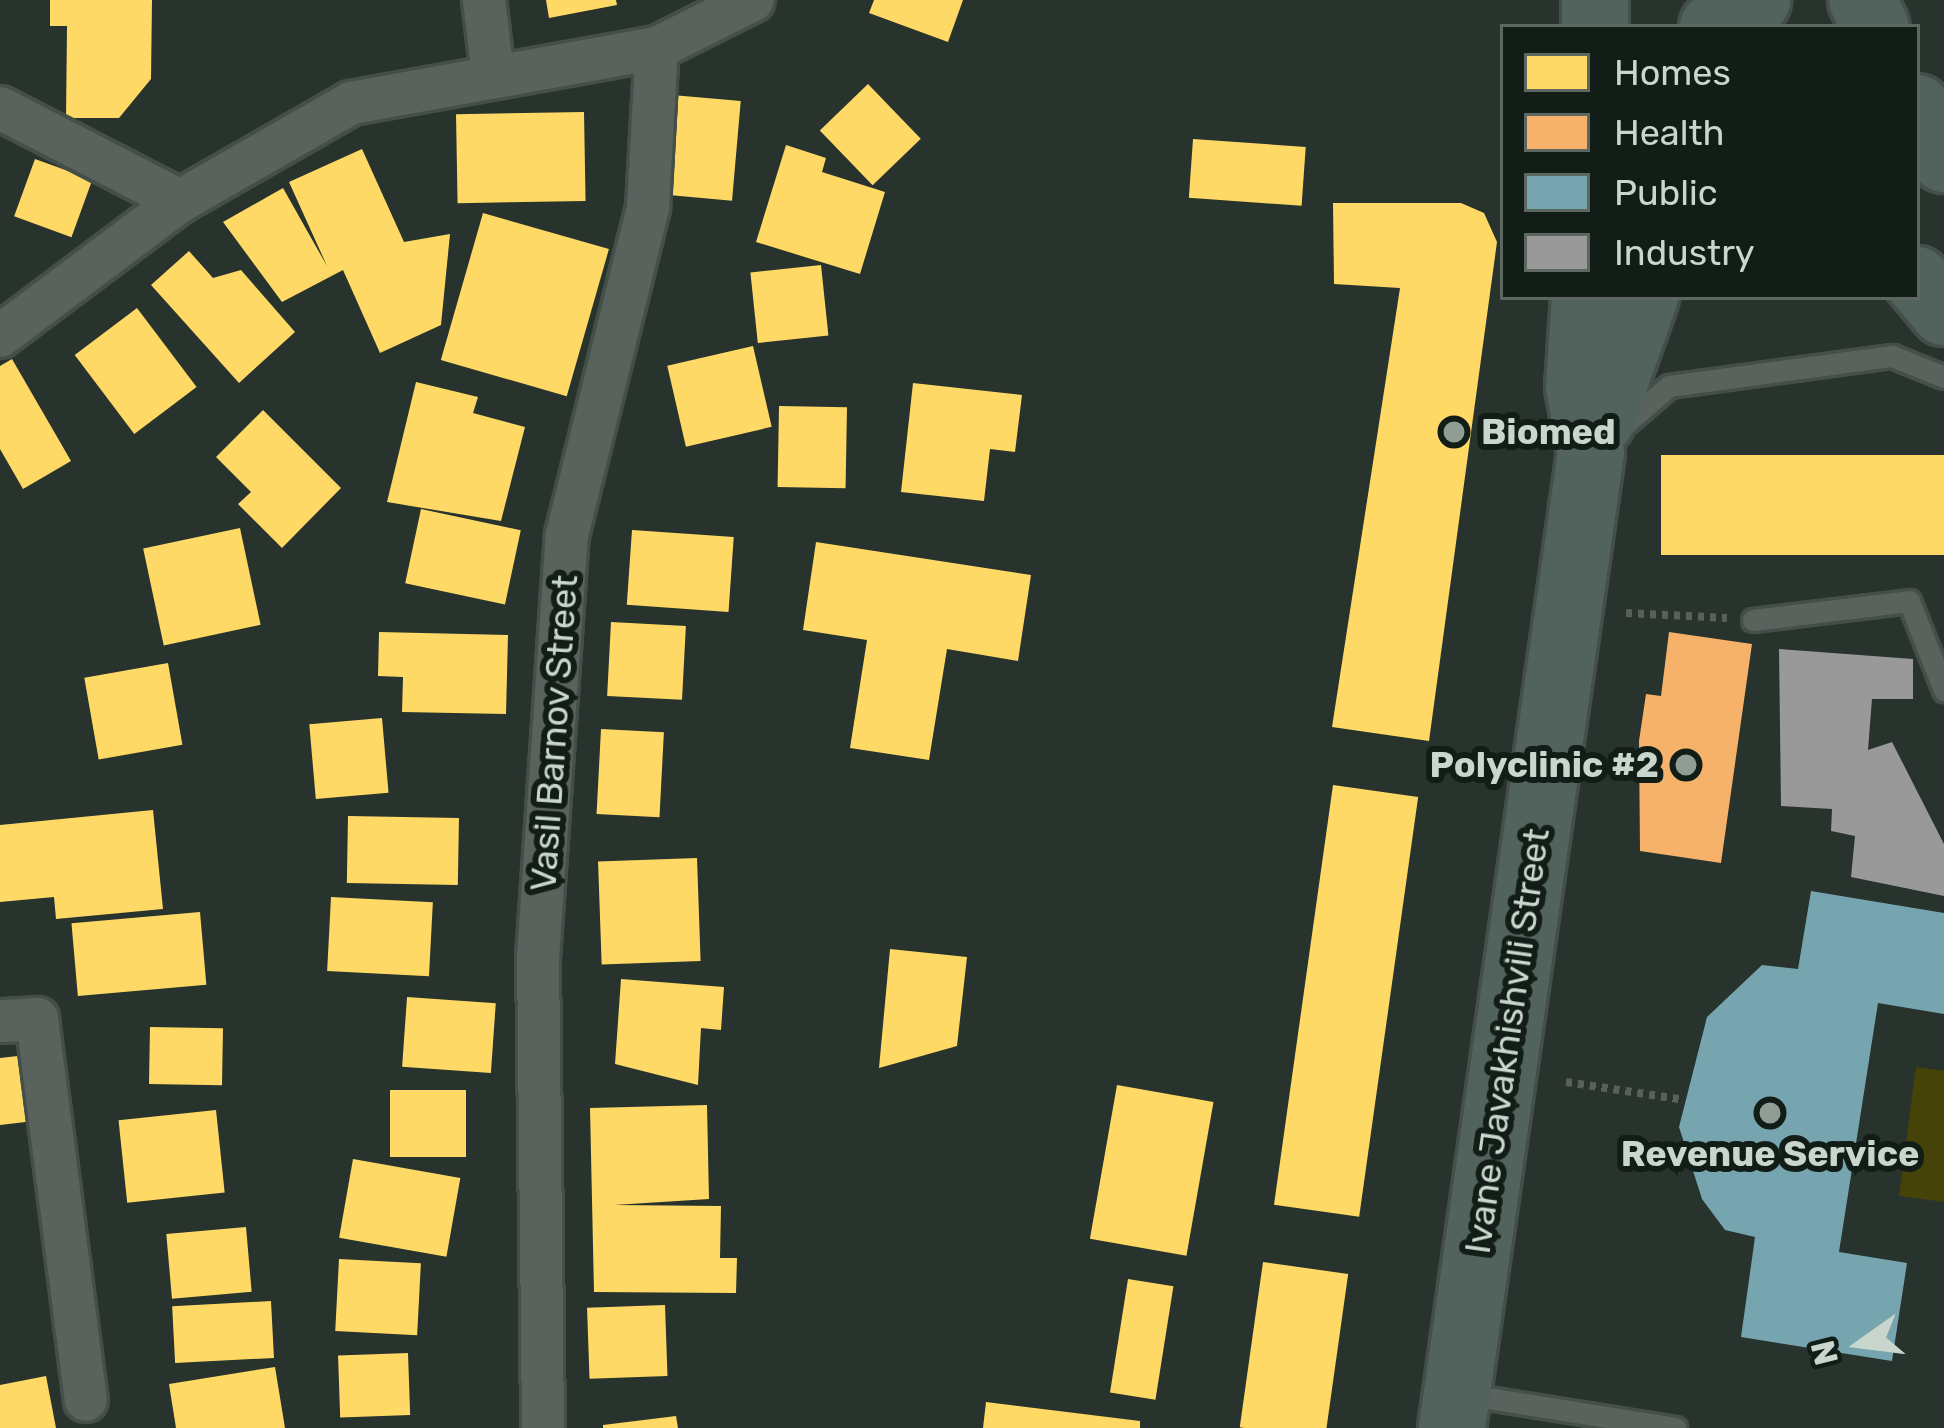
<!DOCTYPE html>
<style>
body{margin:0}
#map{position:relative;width:1944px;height:1428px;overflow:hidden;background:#27332c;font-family:Rubik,sans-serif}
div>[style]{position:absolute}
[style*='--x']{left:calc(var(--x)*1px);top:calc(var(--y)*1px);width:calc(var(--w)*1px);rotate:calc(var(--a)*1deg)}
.green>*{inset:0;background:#464308}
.homes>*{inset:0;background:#ffd966;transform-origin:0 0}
.health>*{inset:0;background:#f6b26b}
.public>*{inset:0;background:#76a5af}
.industry>*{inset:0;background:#999}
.path>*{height:8px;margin-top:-4px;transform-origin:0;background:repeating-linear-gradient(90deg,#57605b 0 6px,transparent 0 12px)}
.roads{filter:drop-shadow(3px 0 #444f49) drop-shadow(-3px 0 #444f49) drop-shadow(0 3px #444f49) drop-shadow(0 -3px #444f49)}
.lane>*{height:21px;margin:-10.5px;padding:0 10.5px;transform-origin:10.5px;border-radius:10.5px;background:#59625c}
.street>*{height:42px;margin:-21px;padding:0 21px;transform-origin:21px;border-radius:21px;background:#59625c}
.primary>*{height:66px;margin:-33px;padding:0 33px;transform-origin:33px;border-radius:33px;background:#52625c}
.dots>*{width:33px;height:33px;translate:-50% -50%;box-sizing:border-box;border:6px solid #131d17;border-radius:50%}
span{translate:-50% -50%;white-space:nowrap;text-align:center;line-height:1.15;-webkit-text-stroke:12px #131d17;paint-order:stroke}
.poi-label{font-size:36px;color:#c9d6cd;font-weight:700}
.left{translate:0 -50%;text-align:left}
.right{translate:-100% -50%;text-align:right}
.street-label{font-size:36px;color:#c9d6cd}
.legend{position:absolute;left:1500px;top:24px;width:420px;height:276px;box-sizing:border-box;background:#131d17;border:3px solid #5c6760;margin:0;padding:15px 21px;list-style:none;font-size:36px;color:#c9d6cd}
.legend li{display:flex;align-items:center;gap:24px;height:60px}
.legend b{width:60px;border:3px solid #5c6760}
.north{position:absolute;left:1800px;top:1284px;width:120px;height:120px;-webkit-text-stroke:9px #131d17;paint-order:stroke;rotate:256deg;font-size:33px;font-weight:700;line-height:48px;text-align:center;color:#c9d6cd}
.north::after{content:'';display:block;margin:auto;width:42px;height:54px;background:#c9d6cd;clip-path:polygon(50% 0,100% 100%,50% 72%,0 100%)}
</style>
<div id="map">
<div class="green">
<div style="clip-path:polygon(1916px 1067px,1944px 1071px,1944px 1202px,1899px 1196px)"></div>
</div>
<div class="homes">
<div style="clip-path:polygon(50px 0,152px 0,151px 79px,119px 118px,66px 118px,67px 26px,50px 26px)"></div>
<div style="clip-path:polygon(546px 0,616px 0,617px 5px,549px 18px)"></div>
<div style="clip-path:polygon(874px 0,963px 0,948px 42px,869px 13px)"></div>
<div style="left:868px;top:84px;width:76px;height:67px;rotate:46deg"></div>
<div style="left:672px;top:95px;width:69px;height:100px;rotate:5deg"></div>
<div style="left:584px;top:112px;width:89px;height:128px;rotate:89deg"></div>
<div style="left:1193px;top:139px;width:113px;height:59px;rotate:4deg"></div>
<div style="clip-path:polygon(786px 145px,826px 158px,822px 172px,885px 192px,860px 274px,756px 242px)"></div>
<div style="clip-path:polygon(362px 149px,404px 242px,450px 234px,441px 325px,380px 353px,343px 270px,282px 302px,223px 222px,283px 188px,327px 266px,289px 182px)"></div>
<div style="left:35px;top:159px;width:61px;height:61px;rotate:20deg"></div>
<div style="clip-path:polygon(1333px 203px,1461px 203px,1484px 213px,1497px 242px,1429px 741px,1332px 727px,1400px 288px,1334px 284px)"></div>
<div style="left:483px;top:213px;width:131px;height:153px;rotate:16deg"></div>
<div style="clip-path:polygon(189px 251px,213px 278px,241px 270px,295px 332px,239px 383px,151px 285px)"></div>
<div style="left:821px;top:265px;width:71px;height:71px;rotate:84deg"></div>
<div style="left:137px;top:308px;width:99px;height:78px;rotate:53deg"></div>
<div style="left:753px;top:346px;width:83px;height:88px;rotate:77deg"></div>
<div style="clip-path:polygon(12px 359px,71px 461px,23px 489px,0 449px,0 366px)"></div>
<div style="clip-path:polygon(416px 382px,478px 397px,473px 413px,525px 427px,501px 521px,387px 502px)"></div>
<div style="clip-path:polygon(913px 383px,1022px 395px,1015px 452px,990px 449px,984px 501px,901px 492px)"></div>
<div style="left:779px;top:406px;width:68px;height:81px;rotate:1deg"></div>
<div style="clip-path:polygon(263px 410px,341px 488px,282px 548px,238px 504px,251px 492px,216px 457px)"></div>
<div style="left:1944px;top:455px;width:100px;height:283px;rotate:90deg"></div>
<div style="left:421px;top:509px;width:102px;height:76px;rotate:12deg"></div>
<div style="left:240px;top:528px;width:99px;height:99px;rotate:78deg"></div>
<div style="left:632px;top:530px;width:102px;height:75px;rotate:4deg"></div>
<div style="clip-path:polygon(816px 542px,1031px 575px,1018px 661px,947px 649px,929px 760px,850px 748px,867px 640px,803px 630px)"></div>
<div style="left:611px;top:622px;width:75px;height:74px;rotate:3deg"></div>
<div style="clip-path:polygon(379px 632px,508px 635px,506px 714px,402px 712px,403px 677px,378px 676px)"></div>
<div style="left:168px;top:663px;width:83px;height:85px;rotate:80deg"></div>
<div style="left:382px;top:718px;width:75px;height:73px;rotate:85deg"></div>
<div style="left:601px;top:729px;width:63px;height:85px;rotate:3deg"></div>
<div style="left:1333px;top:785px;width:86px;height:424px;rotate:8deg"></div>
<div style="clip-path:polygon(153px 810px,163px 909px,56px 919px,54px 897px,0 902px,0 825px)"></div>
<div style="left:348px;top:816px;width:111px;height:67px;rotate:1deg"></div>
<div style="left:697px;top:858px;width:103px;height:99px;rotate:88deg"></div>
<div style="left:331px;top:897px;width:102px;height:74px;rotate:3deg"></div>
<div style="left:200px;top:912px;width:73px;height:129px;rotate:85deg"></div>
<div style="clip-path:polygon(890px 949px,967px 957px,957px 1046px,879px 1068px)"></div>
<div style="clip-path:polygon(621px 979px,724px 987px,721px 1030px,701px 1028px,698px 1085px,615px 1064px)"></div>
<div style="left:407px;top:997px;width:89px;height:70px;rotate:4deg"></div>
<div style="left:150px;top:1027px;width:73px;height:57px;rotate:1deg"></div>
<div style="clip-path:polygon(27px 1055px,34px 1121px,0 1125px,0 1058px)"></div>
<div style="left:1117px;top:1085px;width:98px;height:156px;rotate:10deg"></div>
<div style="left:466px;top:1090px;width:67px;height:76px;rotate:90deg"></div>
<div style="clip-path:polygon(707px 1105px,709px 1199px,614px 1205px,721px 1206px,720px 1258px,737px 1258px,736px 1293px,594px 1292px,590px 1108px)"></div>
<div style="left:216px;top:1110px;width:83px;height:98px;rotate:84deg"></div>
<div style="left:353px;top:1159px;width:109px;height:80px;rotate:10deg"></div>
<div style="left:246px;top:1227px;width:65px;height:80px;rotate:85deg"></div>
<div style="left:339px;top:1259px;width:82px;height:72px;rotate:3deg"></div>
<div style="left:1263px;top:1262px;width:86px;height:167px;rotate:8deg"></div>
<div style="left:1128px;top:1279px;width:46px;height:115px;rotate:9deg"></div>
<div style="left:271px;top:1301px;width:57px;height:99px;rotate:87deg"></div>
<div style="left:665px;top:1305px;width:71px;height:78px;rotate:88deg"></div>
<div style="left:408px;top:1353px;width:62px;height:70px;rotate:88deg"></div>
<div style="clip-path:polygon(275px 1367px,285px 1428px,176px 1428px,169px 1384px)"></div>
<div style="clip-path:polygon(46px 1376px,56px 1428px,0 1428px,0 1385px)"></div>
<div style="clip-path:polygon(986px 1402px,1140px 1421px,1140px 1428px,983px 1428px)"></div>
<div style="clip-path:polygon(676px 1416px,678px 1428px,603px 1428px,603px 1425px)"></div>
</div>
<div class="health">
<div style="clip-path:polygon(1669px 632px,1752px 644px,1721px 863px,1640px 851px,1639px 741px,1646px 694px,1661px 696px)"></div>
</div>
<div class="public">
<div style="clip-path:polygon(1811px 891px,1944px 913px,1944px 1014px,1878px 1003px,1839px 1252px,1907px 1263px,1892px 1361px,1741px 1337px,1755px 1237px,1725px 1230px,1702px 1199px,1679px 1127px,1707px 1017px,1762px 965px,1798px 969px)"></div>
</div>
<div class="industry">
<div style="clip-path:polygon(1779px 649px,1913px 659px,1913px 699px,1872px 699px,1868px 750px,1892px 742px,1944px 844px,1944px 896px,1851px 877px,1855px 836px,1831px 831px,1832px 809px,1781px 806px)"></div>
</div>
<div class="path">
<div style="--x:1626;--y:613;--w:101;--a:2.8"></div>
<div style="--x:1566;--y:1082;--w:114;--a:8.6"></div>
</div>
<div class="roads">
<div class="lane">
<div style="--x:1619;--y:429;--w:66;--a:-40.7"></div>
<div style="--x:1669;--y:386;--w:225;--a:-7.7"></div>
<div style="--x:1892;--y:356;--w:56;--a:22"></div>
<div style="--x:1753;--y:620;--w:157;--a:-6.9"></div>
<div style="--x:1909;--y:601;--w:96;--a:68.5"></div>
<div style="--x:1463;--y:1394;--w:215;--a:9.1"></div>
</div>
<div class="street">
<div style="--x:484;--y:0;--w:75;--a:83.1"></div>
<div style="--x:0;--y:108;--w:203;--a:27.3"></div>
<div style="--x:0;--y:336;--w:225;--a:-36.9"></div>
<div style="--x:180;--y:201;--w:197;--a:-29.8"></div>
<div style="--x:351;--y:103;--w:311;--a:-10.2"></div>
<div style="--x:657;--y:48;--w:107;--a:-26.6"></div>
<div style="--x:0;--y:1021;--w:37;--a:-3"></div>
<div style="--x:37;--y:1019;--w:384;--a:82.7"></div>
<div style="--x:543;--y:1428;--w:470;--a:-90.6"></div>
<div style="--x:538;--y:958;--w:424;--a:-86.1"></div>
<div style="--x:567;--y:535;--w:338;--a:-76.1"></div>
<div style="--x:648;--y:207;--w:159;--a:-86.8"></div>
</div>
<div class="primary">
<div style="--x:1862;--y:0;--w:30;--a:63"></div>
<div style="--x:1595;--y:27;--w:27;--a:-90"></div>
<div style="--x:1713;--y:27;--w:52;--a:-31.5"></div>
<div style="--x:1917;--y:108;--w:58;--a:62.1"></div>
<div style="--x:1917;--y:280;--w:42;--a:49.8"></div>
<div style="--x:1601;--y:421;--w:132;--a:-70.5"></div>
<div style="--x:1452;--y:1428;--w:985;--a:-81.89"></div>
<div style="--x:1591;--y:453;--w:67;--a:-100.3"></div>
<div style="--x:1579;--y:387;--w:90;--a:-86.2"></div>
</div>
</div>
<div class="dots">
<div style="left:1454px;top:432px;background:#909d95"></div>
<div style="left:1686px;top:765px;background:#909d95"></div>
<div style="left:1770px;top:1113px;background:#909d95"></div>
</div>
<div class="poi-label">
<span class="left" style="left:1481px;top:432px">Biomed</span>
<span class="right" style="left:1659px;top:765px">Polyclinic #2</span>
<span style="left:1770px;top:1154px">Revenue Service</span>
</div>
<div class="street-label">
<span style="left:554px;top:733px;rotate:-86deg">Vasil Barnov Street</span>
<span style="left:1507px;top:1041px;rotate:-82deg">Ivane Javakhishvili Street</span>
</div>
<ul class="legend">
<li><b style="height:33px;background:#ffd966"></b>Homes</li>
<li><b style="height:33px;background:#f6b26b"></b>Health</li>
<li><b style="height:33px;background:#76a5af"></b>Public</li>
<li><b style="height:33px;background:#999"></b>Industry</li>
</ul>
<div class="north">N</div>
</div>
